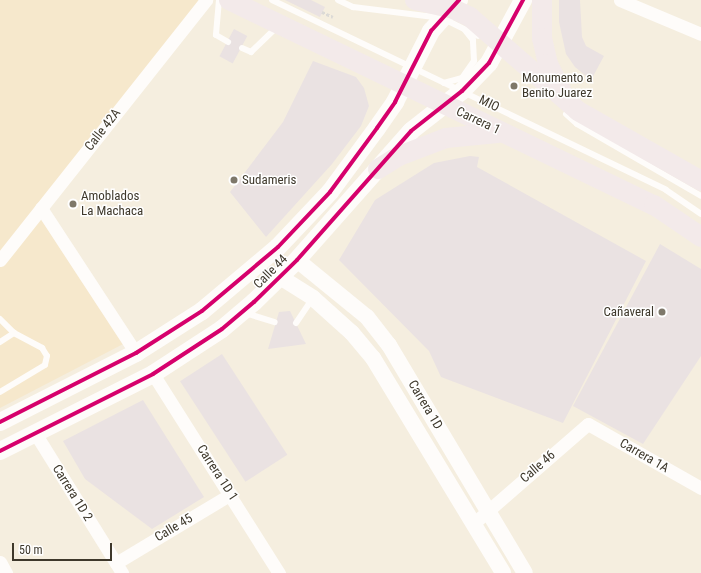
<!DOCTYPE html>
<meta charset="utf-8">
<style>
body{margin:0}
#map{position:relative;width:701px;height:573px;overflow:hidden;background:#f5eedf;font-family:"Roboto Condensed",sans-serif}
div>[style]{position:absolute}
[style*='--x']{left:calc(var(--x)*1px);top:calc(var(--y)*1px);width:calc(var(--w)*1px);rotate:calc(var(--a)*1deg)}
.built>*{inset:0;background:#f6e8cc}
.building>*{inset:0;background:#eae2e2;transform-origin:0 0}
.path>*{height:2.5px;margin-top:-1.25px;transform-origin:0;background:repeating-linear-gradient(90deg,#dcdad6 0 3px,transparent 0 5px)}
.service>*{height:6px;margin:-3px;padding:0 3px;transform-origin:3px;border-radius:3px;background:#fefcfa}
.minor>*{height:13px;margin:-6.5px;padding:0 6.5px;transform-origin:6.5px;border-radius:6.5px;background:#fefcfa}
.tertiary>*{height:16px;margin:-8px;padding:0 8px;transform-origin:8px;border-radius:8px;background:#fefcfa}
.secondary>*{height:18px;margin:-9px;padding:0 9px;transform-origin:9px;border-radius:9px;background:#fefcfa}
.primary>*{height:20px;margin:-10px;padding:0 10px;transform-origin:10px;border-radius:10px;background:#f3eaea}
.cycleway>*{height:4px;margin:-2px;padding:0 2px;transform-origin:2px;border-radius:2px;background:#d6006c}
.dots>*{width:11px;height:11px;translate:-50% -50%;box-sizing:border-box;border:2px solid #fff;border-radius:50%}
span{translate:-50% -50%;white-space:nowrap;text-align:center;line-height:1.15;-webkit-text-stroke:3px #fff;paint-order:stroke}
.poi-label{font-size:13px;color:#3e382b}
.left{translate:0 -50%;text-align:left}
.right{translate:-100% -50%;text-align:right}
.street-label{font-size:13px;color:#3e382b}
.scale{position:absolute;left:12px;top:543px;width:100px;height:18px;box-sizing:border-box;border:2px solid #3e382b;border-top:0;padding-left:5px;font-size:12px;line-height:14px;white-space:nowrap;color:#3e382b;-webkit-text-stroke:3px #fff;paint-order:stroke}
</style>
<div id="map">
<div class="built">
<div style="clip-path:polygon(0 0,199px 0,41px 208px,129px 341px,0 408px)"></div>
</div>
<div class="building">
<div style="clip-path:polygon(285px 0,311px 0,325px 7px,320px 17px)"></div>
<div style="clip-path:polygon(559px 0,580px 0,582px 37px,586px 46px,604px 56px,591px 80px,575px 67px,566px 54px,559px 22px)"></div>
<div style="left:234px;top:29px;width:15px;height:31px;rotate:28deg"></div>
<div style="clip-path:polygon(313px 61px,356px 77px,364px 88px,369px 106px,361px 126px,332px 164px,266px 237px,230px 192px,283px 122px)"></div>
<div style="clip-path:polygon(470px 156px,479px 157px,477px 167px,646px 261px,563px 423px,441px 377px,429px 351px,339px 260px,375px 200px,434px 163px)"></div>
<div style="clip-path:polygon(660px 244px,701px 269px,701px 356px,643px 444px,573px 406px)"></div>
<div style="clip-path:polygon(290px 311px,306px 344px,268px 349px,279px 312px)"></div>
<div style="left:222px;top:354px;width:120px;height:50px;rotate:57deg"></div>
<div style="clip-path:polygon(143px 400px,204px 497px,152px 529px,85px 479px,63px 441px)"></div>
</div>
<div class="path">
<div style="--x:322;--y:12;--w:12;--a:24"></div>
</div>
<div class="service">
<div style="--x:219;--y:0;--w:35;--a:95"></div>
<div style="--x:216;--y:35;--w:14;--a:30"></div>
<div style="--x:272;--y:0;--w:437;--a:25.7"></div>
<div style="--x:666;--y:190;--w:42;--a:34.4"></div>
<div style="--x:338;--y:0;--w:17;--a:25"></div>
<div style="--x:353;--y:7;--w:90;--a:7"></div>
<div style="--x:442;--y:18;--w:40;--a:26.6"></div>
<div style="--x:242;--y:48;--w:10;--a:24"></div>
<div style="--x:251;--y:52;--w:36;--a:-44"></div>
<div style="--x:444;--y:83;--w:19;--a:-16"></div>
<div style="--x:462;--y:78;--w:21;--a:-55"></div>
<div style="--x:474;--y:61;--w:21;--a:-93"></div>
<div style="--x:473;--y:40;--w:13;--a:-129"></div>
<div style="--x:566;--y:114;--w:15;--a:42"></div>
<div style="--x:577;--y:124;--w:143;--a:30.1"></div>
<div style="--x:245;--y:313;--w:31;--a:17"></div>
<div style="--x:0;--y:319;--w:20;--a:45"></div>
<div style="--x:14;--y:333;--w:32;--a:28"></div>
<div style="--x:42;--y:348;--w:9;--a:58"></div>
<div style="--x:47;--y:356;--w:9;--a:103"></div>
<div style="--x:45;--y:365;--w:52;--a:149"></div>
<div style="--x:296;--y:323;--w:30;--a:-56"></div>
<div style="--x:0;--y:342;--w:17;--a:-33"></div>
</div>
<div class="minor">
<div style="--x:620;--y:0;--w:88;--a:22.8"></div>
<div style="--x:41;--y:208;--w:173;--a:56.8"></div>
<div style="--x:0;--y:260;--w:332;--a:-51.6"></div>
<div style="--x:153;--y:374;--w:236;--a:57.7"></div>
<div style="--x:35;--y:433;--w:165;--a:58.1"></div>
<div style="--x:474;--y:523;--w:151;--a:-41"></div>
<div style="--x:588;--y:424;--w:130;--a:29.5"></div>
<div style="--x:0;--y:562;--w:13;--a:61"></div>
<div style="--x:116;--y:563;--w:134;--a:-31"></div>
</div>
<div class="tertiary">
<div style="--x:297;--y:260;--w:90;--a:39.2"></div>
<div style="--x:367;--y:317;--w:36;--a:52"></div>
<div style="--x:389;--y:345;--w:265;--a:59.2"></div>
<div style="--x:280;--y:277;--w:39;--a:32"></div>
<div style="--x:313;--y:298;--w:52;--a:41.9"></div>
<div style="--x:352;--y:333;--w:33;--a:50"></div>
<div style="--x:373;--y:358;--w:251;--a:58.8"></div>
</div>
<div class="secondary">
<div style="--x:0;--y:422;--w:153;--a:-26.9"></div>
<div style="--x:136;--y:353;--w:78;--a:-32.5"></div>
<div style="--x:202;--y:311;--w:99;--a:-40.1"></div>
<div style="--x:278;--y:247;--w:76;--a:-46.6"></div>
<div style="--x:330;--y:192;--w:79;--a:-53.7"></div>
<div style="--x:377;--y:128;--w:32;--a:-55"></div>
<div style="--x:395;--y:102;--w:80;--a:-63.1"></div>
<div style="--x:431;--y:31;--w:42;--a:-47.9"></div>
<div style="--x:0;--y:451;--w:171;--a:-26.7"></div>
<div style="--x:153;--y:374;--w:82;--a:-33.1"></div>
<div style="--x:222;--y:329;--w:42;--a:-40.2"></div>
<div style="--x:254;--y:302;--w:60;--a:-44.3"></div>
<div style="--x:297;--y:260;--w:172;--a:-48.5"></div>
<div style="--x:411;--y:131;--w:65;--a:-38.1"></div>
<div style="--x:462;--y:91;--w:39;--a:-46"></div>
<div style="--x:489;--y:63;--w:72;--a:-61.6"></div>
</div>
<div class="primary">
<div style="--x:229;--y:0;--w:472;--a:25.8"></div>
<div style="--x:654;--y:205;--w:57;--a:34.2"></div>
<div style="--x:415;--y:0;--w:37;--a:13"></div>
<div style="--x:451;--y:8;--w:21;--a:25"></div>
<div style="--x:470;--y:17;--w:143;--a:41"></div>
<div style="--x:578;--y:111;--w:142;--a:29.6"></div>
<div style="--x:542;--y:0;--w:38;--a:90"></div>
<div style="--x:542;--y:38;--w:27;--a:77"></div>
<div style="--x:548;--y:64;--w:30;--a:63"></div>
<div style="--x:378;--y:169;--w:25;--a:-32"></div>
<div style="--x:399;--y:156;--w:50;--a:-21"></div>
<div style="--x:446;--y:138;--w:52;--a:-5.5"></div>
</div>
<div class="cycleway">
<div style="--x:0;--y:422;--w:153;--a:-26.9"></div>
<div style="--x:136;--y:353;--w:78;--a:-32.5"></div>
<div style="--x:202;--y:311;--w:99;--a:-40.1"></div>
<div style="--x:278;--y:247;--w:76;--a:-46.6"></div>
<div style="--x:330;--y:192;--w:79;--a:-53.7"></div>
<div style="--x:377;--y:128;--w:32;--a:-55"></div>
<div style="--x:395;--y:102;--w:80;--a:-63.1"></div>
<div style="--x:431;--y:31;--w:42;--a:-47.9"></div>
<div style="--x:0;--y:451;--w:171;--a:-26.7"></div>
<div style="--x:153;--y:374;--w:82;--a:-33.1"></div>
<div style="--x:222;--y:329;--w:42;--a:-40.2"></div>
<div style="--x:254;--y:302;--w:60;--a:-44.3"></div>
<div style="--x:297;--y:260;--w:172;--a:-48.5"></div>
<div style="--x:411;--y:131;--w:65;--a:-38.1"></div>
<div style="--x:462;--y:91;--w:39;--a:-46"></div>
<div style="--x:489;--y:63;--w:72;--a:-61.6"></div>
</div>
<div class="dots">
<div style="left:514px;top:86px;background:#7e786a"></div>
<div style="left:234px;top:180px;background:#7e786a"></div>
<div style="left:73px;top:204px;background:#7e786a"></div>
<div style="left:662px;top:312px;background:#7e786a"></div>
</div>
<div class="poi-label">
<span class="left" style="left:522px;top:86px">Monumento a<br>Benito Juarez</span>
<span class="left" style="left:242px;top:180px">Sudameris</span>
<span class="left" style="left:81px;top:204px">Amoblados<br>La Machaca</span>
<span class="right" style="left:654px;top:312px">Cañaveral</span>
</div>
<div class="street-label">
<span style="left:489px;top:104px;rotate:26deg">MIO</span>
<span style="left:478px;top:121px;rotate:25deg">Carrera 1</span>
<span style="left:103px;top:130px;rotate:-52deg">Calle 42A</span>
<span style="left:271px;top:272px;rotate:-45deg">Calle 44</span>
<span style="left:425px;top:405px;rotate:59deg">Carrera 1D</span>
<span style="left:644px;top:456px;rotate:30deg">Carrera 1A</span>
<span style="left:538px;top:467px;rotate:-41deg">Calle 46</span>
<span style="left:217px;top:473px;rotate:57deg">Carrera 1D 1</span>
<span style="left:72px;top:493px;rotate:58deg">Carrera 1D 2</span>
<span style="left:174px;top:528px;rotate:-31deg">Calle 45</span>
</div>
<div class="scale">50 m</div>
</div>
